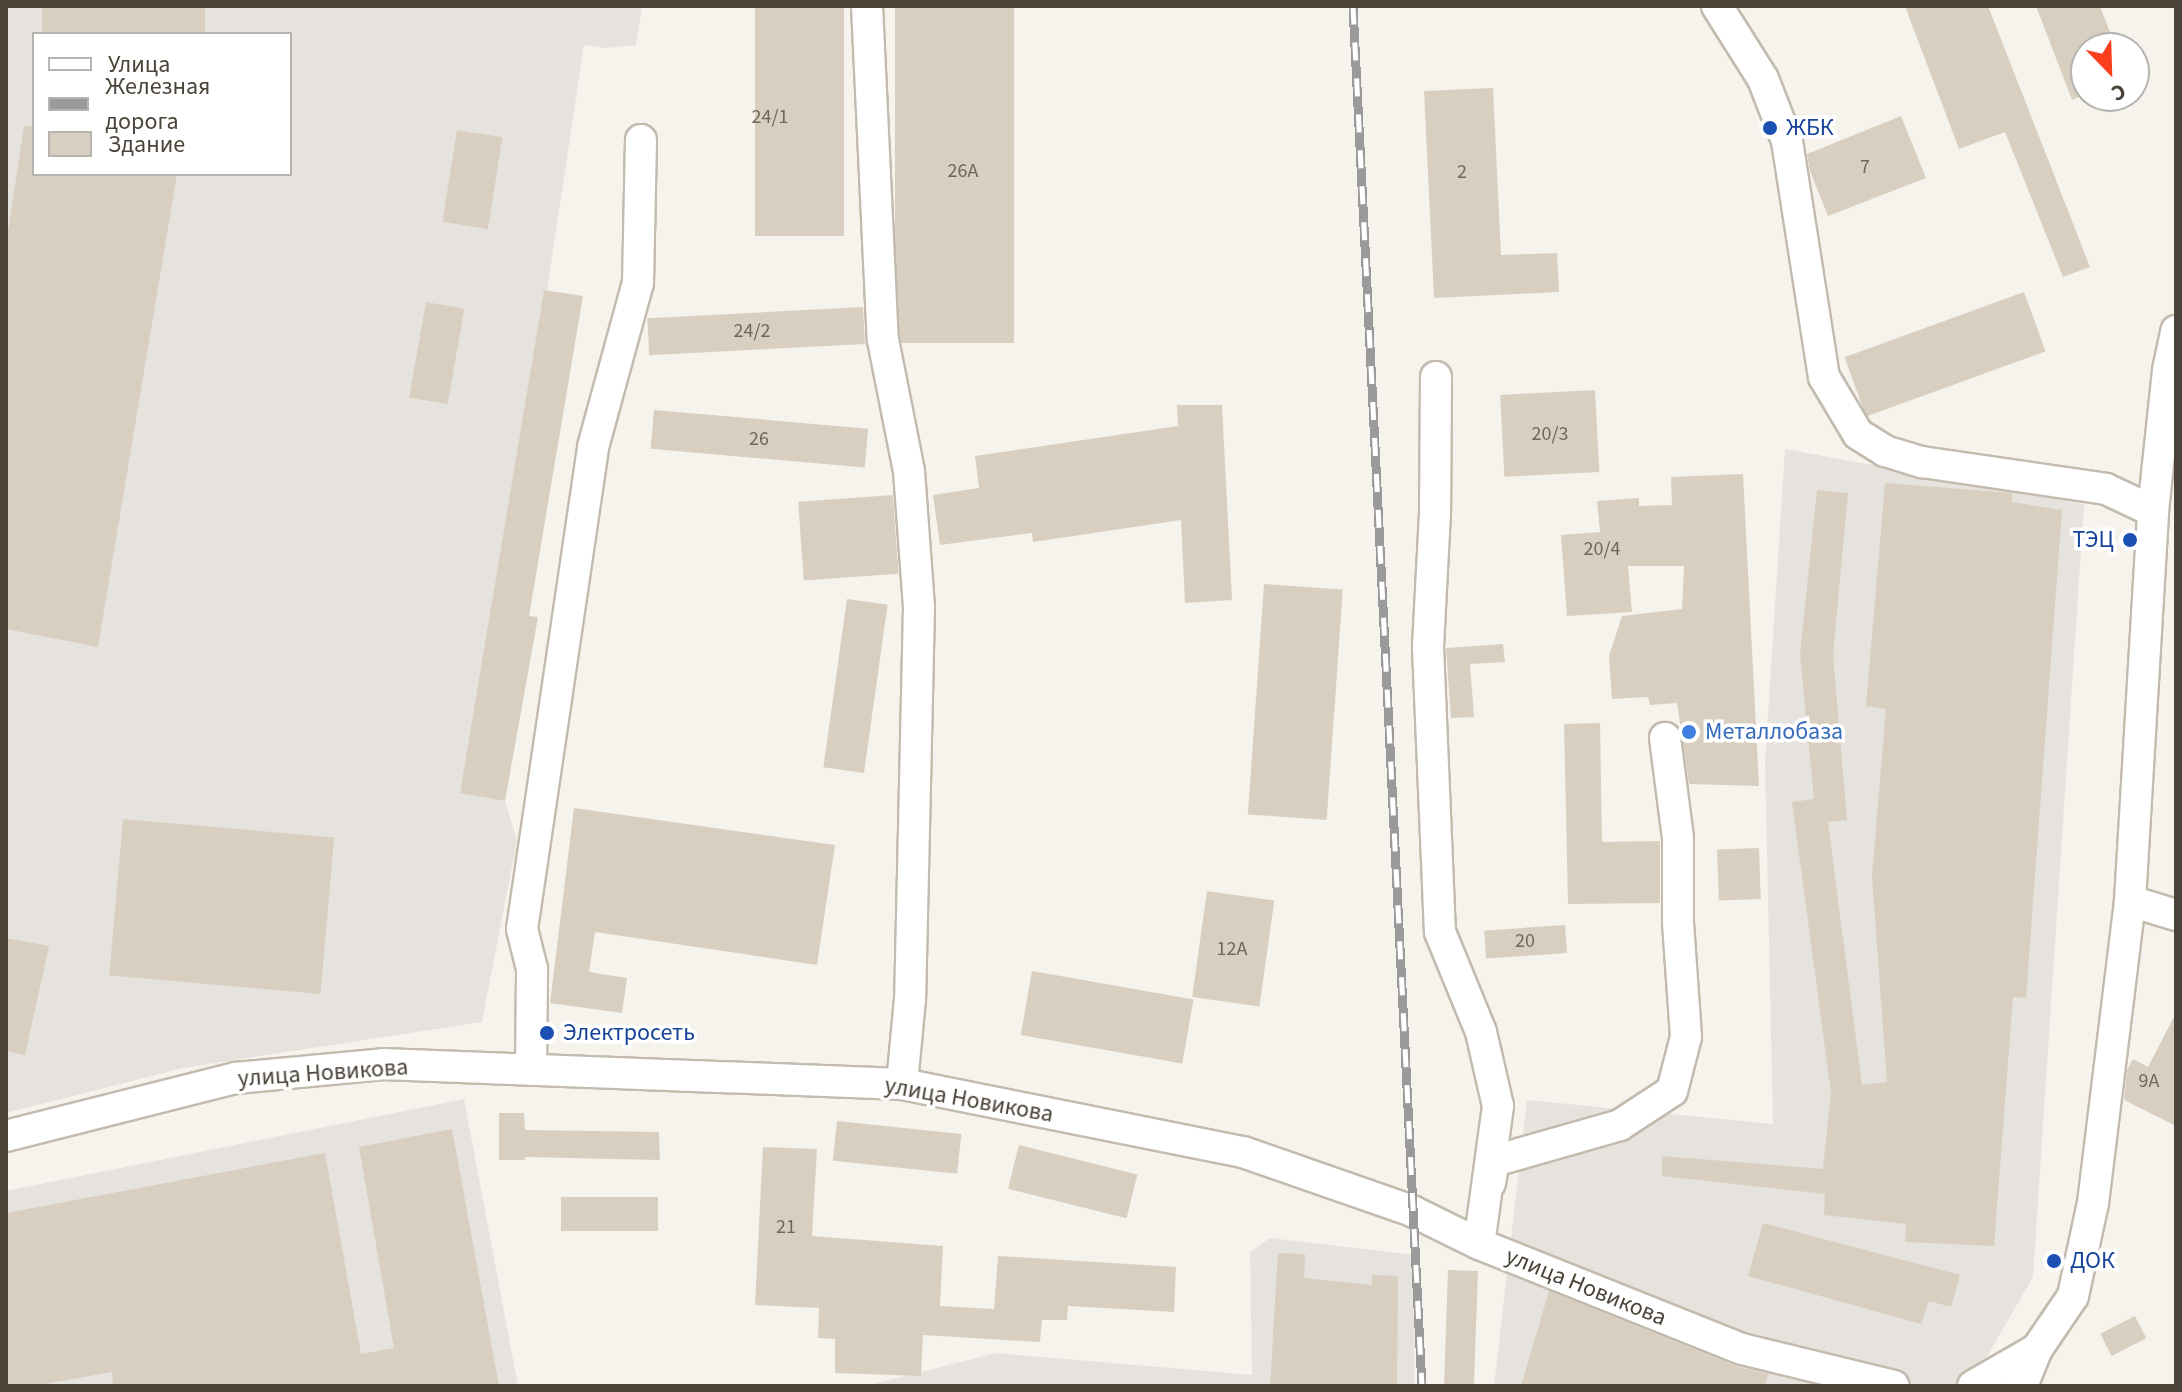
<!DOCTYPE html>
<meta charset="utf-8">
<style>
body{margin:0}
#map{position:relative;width:2182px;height:1392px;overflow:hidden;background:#f6f3ec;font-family:"Source Sans 3",sans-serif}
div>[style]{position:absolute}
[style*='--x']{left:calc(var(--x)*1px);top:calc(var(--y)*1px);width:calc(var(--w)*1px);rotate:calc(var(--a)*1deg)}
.industrial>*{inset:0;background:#e6e2dd}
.building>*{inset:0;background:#d8cfc1;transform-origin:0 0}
.roads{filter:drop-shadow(2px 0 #c2bbae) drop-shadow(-2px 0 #c2bbae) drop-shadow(0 2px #c2bbae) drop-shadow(0 -2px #c2bbae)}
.minor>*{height:30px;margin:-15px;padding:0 15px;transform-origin:15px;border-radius:15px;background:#fff}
.rail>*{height:9px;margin-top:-4.5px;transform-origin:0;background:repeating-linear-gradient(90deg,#fff 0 18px,#9a9a9a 0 36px);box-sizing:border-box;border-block:2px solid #9a9a9a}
.dots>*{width:22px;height:22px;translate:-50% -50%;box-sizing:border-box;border:4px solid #fff;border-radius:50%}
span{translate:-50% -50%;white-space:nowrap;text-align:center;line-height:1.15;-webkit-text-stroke:7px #fff;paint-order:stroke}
.number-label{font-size:20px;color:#6e675b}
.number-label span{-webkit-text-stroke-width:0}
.transit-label{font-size:24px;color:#164399}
.left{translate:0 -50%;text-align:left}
.right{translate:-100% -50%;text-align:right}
.shop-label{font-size:24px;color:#366cbe}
.street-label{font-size:24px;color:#4b4439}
.frame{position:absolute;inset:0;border:8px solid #4b4439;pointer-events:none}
.legend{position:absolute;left:32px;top:32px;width:260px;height:144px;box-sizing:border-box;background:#fff;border:2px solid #b7b4b0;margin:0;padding:10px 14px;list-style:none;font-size:24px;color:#4b4439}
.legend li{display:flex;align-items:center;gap:16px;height:40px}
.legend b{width:40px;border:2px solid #b7b4b0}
.north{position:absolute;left:2070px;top:32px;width:80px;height:80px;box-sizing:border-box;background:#fff;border:2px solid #b7b4b0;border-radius:50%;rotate:157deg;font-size:22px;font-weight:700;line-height:32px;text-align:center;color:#4b4439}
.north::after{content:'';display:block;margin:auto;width:28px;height:36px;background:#fc3f1d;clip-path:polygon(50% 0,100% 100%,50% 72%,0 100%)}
</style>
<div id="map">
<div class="industrial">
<div style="clip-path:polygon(evenodd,6px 6px,642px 6px,636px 45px,605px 48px,584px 45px,547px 290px,544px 290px,493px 595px,496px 596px,460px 793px,505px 801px,517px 840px,482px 1022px,183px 1068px,6px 1113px,6px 6px,34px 34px,290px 34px,290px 174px,34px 174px,34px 34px)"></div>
<div style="clip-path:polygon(1785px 449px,2084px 504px,2033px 1277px,1970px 1386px,1494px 1386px,1527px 1100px,1773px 1124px,1765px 762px)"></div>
<div style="clip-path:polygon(464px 1099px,518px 1386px,6px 1386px,6px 1191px)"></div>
<div style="clip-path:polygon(1270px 1238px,1415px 1255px,1414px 1386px,865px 1386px,996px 1353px,1252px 1375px,1250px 1252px)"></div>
</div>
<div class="building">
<div style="left:42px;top:6px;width:163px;height:28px"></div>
<div style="left:755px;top:6px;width:89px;height:230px"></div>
<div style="left:895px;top:6px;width:119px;height:337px"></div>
<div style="clip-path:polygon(1905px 6px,1988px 6px,2090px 267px,2063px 277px,2005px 132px,1959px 149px)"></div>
<div style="clip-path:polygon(2036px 6px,2100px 6px,2116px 48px,2086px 48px,2086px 94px,2072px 100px)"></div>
<div style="clip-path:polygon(1493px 88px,1501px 255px,1557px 253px,1559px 292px,1434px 298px,1424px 91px)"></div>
<div style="clip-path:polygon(1901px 116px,1926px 178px,1828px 216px,1810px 171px,1807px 154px)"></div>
<div style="clip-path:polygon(24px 126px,34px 126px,34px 174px,177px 174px,98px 647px,6px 629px,6px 245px)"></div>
<div style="left:457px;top:130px;width:46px;height:93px;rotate:9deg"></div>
<div style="clip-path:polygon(544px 290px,583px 296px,529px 616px,538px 617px,505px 801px,460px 793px)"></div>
<div style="left:2024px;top:292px;width:63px;height:191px;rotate:70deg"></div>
<div style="left:426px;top:302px;width:39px;height:97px;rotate:10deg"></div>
<div style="left:863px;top:307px;width:37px;height:216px;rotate:87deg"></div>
<div style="left:1595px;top:390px;width:82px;height:95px;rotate:87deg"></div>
<div style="clip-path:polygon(1177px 405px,1222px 405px,1232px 600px,1185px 603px,1181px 520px,1033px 542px,1032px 533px,940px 545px,933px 495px,979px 488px,975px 456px,1178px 426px)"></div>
<div style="left:654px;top:410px;width:215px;height:39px;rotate:5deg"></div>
<div style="clip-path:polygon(1743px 474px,1759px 786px,1689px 784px,1677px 703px,1650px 705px,1648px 697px,1612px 699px,1609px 656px,1622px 616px,1682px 609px,1684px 566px,1628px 566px,1632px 612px,1567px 616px,1561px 535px,1600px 532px,1597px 501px,1639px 498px,1639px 506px,1672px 505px,1671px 477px)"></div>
<div style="clip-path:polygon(1885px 483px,2012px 493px,2012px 502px,2062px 510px,2026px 998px,2013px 997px,1994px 1246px,1905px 1242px,1906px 1224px,1824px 1215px,1825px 1194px,1662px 1176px,1662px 1156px,1823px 1169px,1831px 1093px,1792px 802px,1814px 799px,1800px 654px,1817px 490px,1848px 493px,1833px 655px,1847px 820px,1828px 822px,1862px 1085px,1887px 1082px,1872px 876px,1886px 709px,1866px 706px)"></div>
<div style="left:893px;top:495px;width:79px;height:95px;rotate:86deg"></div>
<div style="left:1264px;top:584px;width:79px;height:231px;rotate:4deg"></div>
<div style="left:847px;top:599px;width:41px;height:170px;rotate:8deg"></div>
<div style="clip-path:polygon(1503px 644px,1505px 662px,1470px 664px,1474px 717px,1451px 718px,1446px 648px)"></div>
<div style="clip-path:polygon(1600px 723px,1602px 842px,1660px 841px,1660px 903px,1568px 904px,1564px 724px)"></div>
<div style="clip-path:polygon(574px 808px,835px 845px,817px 965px,595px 932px,589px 972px,627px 978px,622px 1013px,550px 1003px)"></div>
<div style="left:123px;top:819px;width:212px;height:157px;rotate:5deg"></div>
<div style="left:1759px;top:848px;width:51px;height:42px;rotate:88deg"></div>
<div style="left:1207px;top:891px;width:68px;height:107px;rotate:8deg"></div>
<div style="left:1565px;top:925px;width:28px;height:81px;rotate:86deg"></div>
<div style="clip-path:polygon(6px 938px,49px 946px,25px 1055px,6px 1051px)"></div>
<div style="left:1032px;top:971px;width:164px;height:65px;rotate:10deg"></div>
<div style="clip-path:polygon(2176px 1013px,2176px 1126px,2124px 1100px,2127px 1070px,2133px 1059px,2148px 1067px)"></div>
<div style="clip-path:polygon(499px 1113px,524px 1113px,525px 1130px,659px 1132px,660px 1160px,525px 1157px,525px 1160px,499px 1160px)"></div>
<div style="left:837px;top:1121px;width:125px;height:40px;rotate:6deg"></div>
<div style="clip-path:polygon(452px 1129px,499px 1386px,113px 1386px,112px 1372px,33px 1386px,6px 1386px,6px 1213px,325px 1153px,361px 1354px,394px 1348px,359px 1147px)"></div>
<div style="left:1019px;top:1145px;width:122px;height:45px;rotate:14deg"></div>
<div style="clip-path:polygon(763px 1147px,817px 1149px,812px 1236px,943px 1246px,940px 1306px,994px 1309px,998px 1256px,1176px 1267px,1174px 1312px,1068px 1306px,1067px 1320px,1042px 1320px,1040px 1342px,923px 1335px,921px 1376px,835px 1373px,835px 1339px,818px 1338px,819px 1308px,755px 1305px)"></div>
<div style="left:658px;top:1197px;width:34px;height:97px;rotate:90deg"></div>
<div style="clip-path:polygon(1763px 1223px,1960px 1275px,1951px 1307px,1929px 1301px,1921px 1324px,1748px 1276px)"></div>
<div style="clip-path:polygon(1278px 1253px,1305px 1254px,1304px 1278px,1372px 1285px,1372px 1275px,1398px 1276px,1397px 1386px,1270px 1386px)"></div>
<div style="left:1448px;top:1270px;width:30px;height:116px;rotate:2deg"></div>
<div style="clip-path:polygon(1549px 1291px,1735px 1366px,1769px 1374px,1764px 1386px,1521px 1386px)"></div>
<div style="left:2135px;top:1316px;width:25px;height:39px;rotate:63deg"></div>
</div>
<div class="roads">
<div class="minor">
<div style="--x:867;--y:6;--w:334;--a:87.3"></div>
<div style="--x:883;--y:340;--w:134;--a:78.8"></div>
<div style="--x:909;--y:471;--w:136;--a:85.8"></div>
<div style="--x:919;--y:607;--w:392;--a:91.3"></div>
<div style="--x:910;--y:999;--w:85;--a:95.4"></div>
<div style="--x:1717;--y:6;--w:86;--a:57.8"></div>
<div style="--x:1763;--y:79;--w:66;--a:68.8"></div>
<div style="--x:1787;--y:141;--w:239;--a:81.1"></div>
<div style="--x:1824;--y:377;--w:66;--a:59.2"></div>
<div style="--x:1858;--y:434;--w:32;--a:32"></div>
<div style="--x:1885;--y:451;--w:39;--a:17"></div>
<div style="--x:1922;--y:462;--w:186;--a:8.3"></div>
<div style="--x:2106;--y:489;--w:52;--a:25.1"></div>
<div style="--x:1436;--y:377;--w:136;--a:90.4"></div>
<div style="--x:1435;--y:513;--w:134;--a:93"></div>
<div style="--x:1428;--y:647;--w:285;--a:87.6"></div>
<div style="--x:1440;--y:932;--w:108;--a:67.7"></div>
<div style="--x:1481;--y:1032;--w:76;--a:77.1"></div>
<div style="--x:1498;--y:1106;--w:139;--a:97.8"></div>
<div style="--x:2130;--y:901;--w:48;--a:16.9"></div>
<div style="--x:531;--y:1070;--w:101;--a:-89.4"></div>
<div style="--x:532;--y:969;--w:41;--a:-104"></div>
<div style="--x:522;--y:929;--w:487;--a:-81.6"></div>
<div style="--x:593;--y:447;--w:170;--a:-74.7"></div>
<div style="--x:638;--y:283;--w:143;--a:-88.8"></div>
<div style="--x:6;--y:1136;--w:237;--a:-14.2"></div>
<div style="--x:236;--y:1078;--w:148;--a:-5.4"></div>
<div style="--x:383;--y:1064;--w:519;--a:2.21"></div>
<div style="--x:902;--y:1084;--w:348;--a:11.3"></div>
<div style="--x:1243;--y:1152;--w:179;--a:19.2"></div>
<div style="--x:1412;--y:1211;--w:75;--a:26.2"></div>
<div style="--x:1479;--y:1244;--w:283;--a:21.8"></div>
<div style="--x:1742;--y:1349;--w:156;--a:13.7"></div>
<div style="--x:1490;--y:1183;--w:22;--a:-80"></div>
<div style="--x:1494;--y:1161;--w:131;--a:-15.9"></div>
<div style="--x:1620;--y:1125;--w:62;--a:-33.2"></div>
<div style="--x:1672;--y:1091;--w:56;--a:-75.5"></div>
<div style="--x:1686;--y:1037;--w:115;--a:-94"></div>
<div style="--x:1678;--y:922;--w:84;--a:-90"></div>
<div style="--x:1678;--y:838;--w:101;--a:-97.4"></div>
<div style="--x:1973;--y:1386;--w:74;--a:-30"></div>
<div style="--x:2037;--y:1349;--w:64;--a:-55.8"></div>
<div style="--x:2073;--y:1296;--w:95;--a:-77.9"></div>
<div style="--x:2093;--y:1203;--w:304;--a:-83"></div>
<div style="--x:2130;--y:901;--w:391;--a:-86.6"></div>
<div style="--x:2153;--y:511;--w:142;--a:-83.9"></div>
<div style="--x:2168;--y:370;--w:40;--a:-78"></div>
<div style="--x:2022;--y:1386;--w:40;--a:-68"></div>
</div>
</div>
<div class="rail">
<div style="--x:1353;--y:6;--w:1382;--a:87.14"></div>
</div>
<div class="dots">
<div style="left:1770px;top:128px;background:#1a4fb4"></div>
<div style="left:2130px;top:540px;background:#1a4fb4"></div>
<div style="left:1689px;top:732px;background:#3f7fe0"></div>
<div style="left:547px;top:1033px;background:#1a4fb4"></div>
<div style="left:2054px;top:1261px;background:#1a4fb4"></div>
</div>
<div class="number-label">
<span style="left:770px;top:117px">24/1</span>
<span style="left:1865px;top:167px">7</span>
<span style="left:963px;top:171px">26А</span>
<span style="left:1462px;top:172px">2</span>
<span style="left:752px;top:331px">24/2</span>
<span style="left:1550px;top:434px">20/3</span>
<span style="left:759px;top:439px">26</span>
<span style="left:1602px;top:549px">20/4</span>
<span style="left:1525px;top:941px">20</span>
<span style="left:1232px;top:949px">12А</span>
<span style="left:2149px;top:1081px">9А</span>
<span style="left:786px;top:1227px">21</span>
</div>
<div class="transit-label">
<span class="left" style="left:1786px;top:128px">ЖБК</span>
<span class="right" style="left:2114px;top:540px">ТЭЦ</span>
<span class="left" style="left:563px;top:1033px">Электросеть</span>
<span class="left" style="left:2070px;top:1261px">ДОК</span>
</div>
<div class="shop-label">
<span class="left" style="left:1705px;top:732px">Металлобаза</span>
</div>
<div class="street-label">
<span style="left:323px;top:1073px;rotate:-4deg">улица Новикова</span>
<span style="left:969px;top:1100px;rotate:10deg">улица Новикова</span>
<span style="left:1586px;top:1287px;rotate:22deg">улица Новикова</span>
</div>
<div class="frame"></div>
<ul class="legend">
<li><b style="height:10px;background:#fff"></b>Улица</li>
<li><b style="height:10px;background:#9a9a9a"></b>Железная дорога</li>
<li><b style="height:22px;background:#d8cfc1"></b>Здание</li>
</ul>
<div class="north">С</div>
</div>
